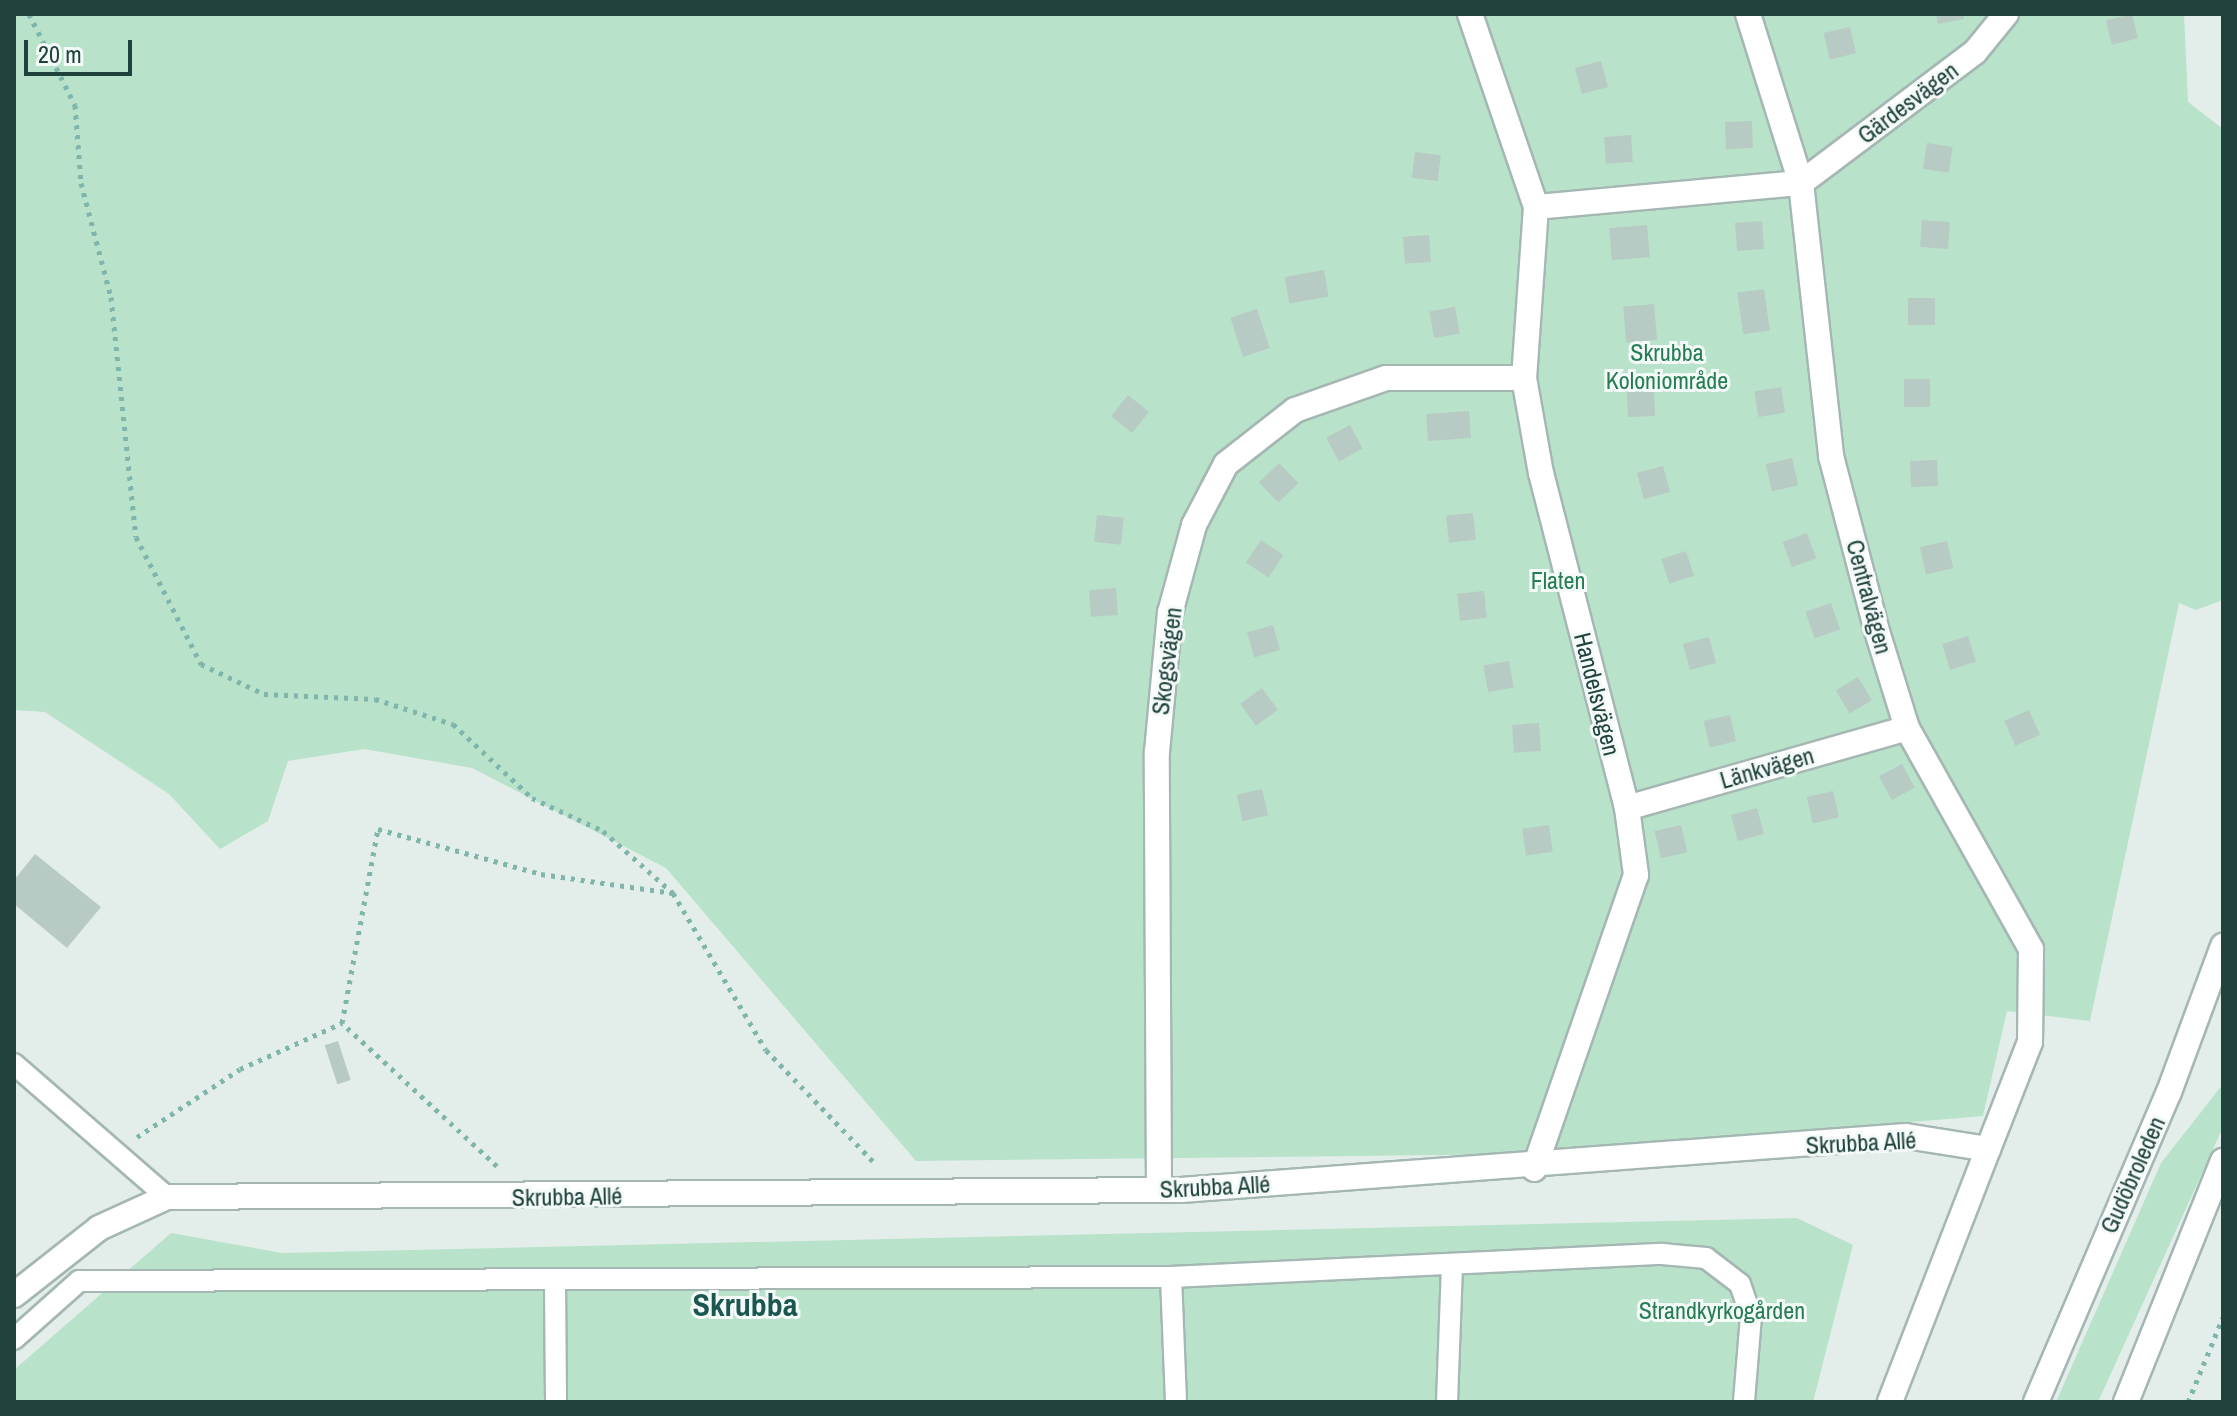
<!DOCTYPE html>
<meta charset="utf-8">
<style>
body{margin:0}
#map{position:relative;width:2237px;height:1416px;overflow:hidden;background:#e3eeeb;font-family:"Archivo Narrow",sans-serif}
div>[style]{position:absolute}
[style*='--x']{left:calc(var(--x)*1px);top:calc(var(--y)*1px);width:calc(var(--w)*1px);rotate:calc(var(--a)*1deg)}
.green>*{inset:0;background:#b9e2ca}
.building>*{inset:0;background:#b8cac4;transform-origin:0 0}
.path>*{height:5px;margin-top:-2.5px;transform-origin:0;background:repeating-linear-gradient(90deg,#80b5ac 0 4px,transparent 0 10px)}
.roads{filter:drop-shadow(2px 0 #a5b7b3) drop-shadow(-2px 0 #a5b7b3) drop-shadow(0 2px #a5b7b3) drop-shadow(0 -2px #a5b7b3)}
.service>*{height:20px;margin:-10px;padding:0 10px;transform-origin:10px;border-radius:10px;background:#fff}
.minor>*{height:24px;margin:-12px;padding:0 12px;transform-origin:12px;border-radius:12px;background:#fff}
.secondary>*{height:24px;margin:-12px;padding:0 12px;transform-origin:12px;border-radius:12px;background:#fff}
span{translate:-50% -50%;white-space:nowrap;text-align:center;line-height:1.15;-webkit-text-stroke:6px #f4faf8;paint-order:stroke}
.street-label{font-size:24px;color:#20423d}
.park-label{font-size:24px;color:#257e53}
.district-label{font-size:32px;color:#195750;font-weight:700}
.frame{position:absolute;inset:0;border:16px solid #20423d;pointer-events:none}
.scale{position:absolute;left:24px;top:40px;width:108px;height:36px;box-sizing:border-box;border:4px solid #20423d;border-top:0;padding-left:10px;font-size:24px;line-height:28px;white-space:nowrap;color:#20423d;-webkit-text-stroke:6px #f4faf8;paint-order:stroke}
</style>
<div id="map">
<div class="green">
<div style="clip-path:polygon(14px 14px,2184px 14px,2188px 102px,2223px 129px,2223px 600px,2196px 610px,2179px 603px,2090px 1021px,2007px 1011px,1983px 1116px,1532px 1154px,916px 1161px,666px 868px,472px 768px,364px 749px,288px 761px,268px 821px,220px 849px,169px 794px,45px 712px,14px 710px)"></div>
<div style="clip-path:polygon(2223px 1084px,2223px 1127px,2098px 1402px,2056px 1402px,2161px 1163px)"></div>
<div style="clip-path:polygon(1797px 1218px,1853px 1245px,1813px 1402px,14px 1402px,14px 1370px,171px 1233px,282px 1253px)"></div>
</div>
<div class="building">
<div style="clip-path:polygon(1936px 14px,1963px 14px,1964px 19px,1938px 24px)"></div>
<div style="left:2132px;top:14px;width:25px;height:27px;rotate:76deg"></div>
<div style="left:1850px;top:27px;width:27px;height:27px;rotate:77deg"></div>
<div style="left:1601px;top:61px;width:27px;height:27px;rotate:75deg"></div>
<div style="left:1752px;top:121px;width:27px;height:27px;rotate:88deg"></div>
<div style="left:1631px;top:135px;width:27px;height:27px;rotate:86deg"></div>
<div style="left:1927px;top:143px;width:26px;height:26px;rotate:9deg"></div>
<div style="left:1415px;top:152px;width:26px;height:26px;rotate:7deg"></div>
<div style="left:1922px;top:220px;width:28px;height:27px;rotate:4deg"></div>
<div style="left:1762px;top:221px;width:28px;height:27px;rotate:86deg"></div>
<div style="left:1647px;top:225px;width:32px;height:38px;rotate:85deg"></div>
<div style="left:1429px;top:235px;width:27px;height:26px;rotate:86deg"></div>
<div style="left:1324px;top:270px;width:27px;height:40px;rotate:80deg"></div>
<div style="left:1764px;top:289px;width:42px;height:27px;rotate:82deg"></div>
<div style="left:1908px;top:298px;width:27px;height:27px"></div>
<div style="left:1654px;top:304px;width:36px;height:31px;rotate:85deg"></div>
<div style="left:1455px;top:307px;width:27px;height:26px;rotate:80deg"></div>
<div style="left:1257px;top:309px;width:41px;height:28px;rotate:72deg"></div>
<div style="left:1904px;top:379px;width:26px;height:28px"></div>
<div style="left:1781px;top:387px;width:26px;height:27px;rotate:81deg"></div>
<div style="left:1654px;top:389px;width:27px;height:27px;rotate:88deg"></div>
<div style="left:1128px;top:395px;width:27px;height:27px;rotate:39deg"></div>
<div style="left:1469px;top:411px;width:27px;height:43px;rotate:86deg"></div>
<div style="left:1350px;top:425px;width:27px;height:27px;rotate:62deg"></div>
<div style="left:1792px;top:458px;width:28px;height:27px;rotate:77deg"></div>
<div style="left:1937px;top:460px;width:26px;height:27px;rotate:88deg"></div>
<div style="left:1279px;top:463px;width:28px;height:28px;rotate:46deg"></div>
<div style="left:1663px;top:466px;width:27px;height:27px;rotate:75deg"></div>
<div style="left:1473px;top:513px;width:27px;height:27px;rotate:84deg"></div>
<div style="left:1097px;top:515px;width:27px;height:27px;rotate:6deg"></div>
<div style="left:1807px;top:533px;width:27px;height:26px;rotate:70deg"></div>
<div style="left:1261px;top:540px;width:27px;height:27px;rotate:34deg"></div>
<div style="left:1947px;top:541px;width:28px;height:28px;rotate:77deg"></div>
<div style="left:1686px;top:551px;width:26px;height:26px;rotate:72deg"></div>
<div style="left:1116px;top:588px;width:27px;height:27px;rotate:86deg"></div>
<div style="left:1484px;top:591px;width:27px;height:27px;rotate:84deg"></div>
<div style="left:1831px;top:603px;width:28px;height:27px;rotate:71deg"></div>
<div style="left:1273px;top:625px;width:26px;height:27px;rotate:74deg"></div>
<div style="left:1968px;top:636px;width:27px;height:27px;rotate:73deg"></div>
<div style="left:1709px;top:637px;width:27px;height:27px;rotate:75deg"></div>
<div style="left:1509px;top:661px;width:27px;height:26px;rotate:80deg"></div>
<div style="left:1858px;top:677px;width:27px;height:26px;rotate:59deg"></div>
<div style="left:1262px;top:688px;width:27px;height:27px;rotate:54deg"></div>
<div style="left:2029px;top:710px;width:27px;height:27px;rotate:66deg"></div>
<div style="left:1730px;top:715px;width:27px;height:27px;rotate:77deg"></div>
<div style="left:1539px;top:723px;width:28px;height:27px;rotate:86deg"></div>
<div style="left:1902px;top:764px;width:27px;height:26px;rotate:62deg"></div>
<div style="left:1262px;top:789px;width:27px;height:26px;rotate:77deg"></div>
<div style="left:1833px;top:791px;width:27px;height:27px;rotate:77deg"></div>
<div style="left:1757px;top:808px;width:27px;height:27px;rotate:75deg"></div>
<div style="left:1549px;top:825px;width:27px;height:27px;rotate:82deg"></div>
<div style="left:1681px;top:825px;width:28px;height:27px;rotate:77deg"></div>
<div style="clip-path:polygon(35px 854px,101px 907px,67px 948px,14px 904px,14px 880px)"></div>
<div style="left:338px;top:1041px;width:41px;height:14px;rotate:72deg"></div>
</div>
<div class="path">
<div style="--x:29;--y:14;--w:102;--a:63.2"></div>
<div style="--x:75;--y:105;--w:78;--a:85.6"></div>
<div style="--x:81;--y:183;--w:118;--a:75.3"></div>
<div style="--x:111;--y:297;--w:241;--a:84.1"></div>
<div style="--x:136;--y:537;--w:143;--a:62.9"></div>
<div style="--x:201;--y:664;--w:70;--a:25.5"></div>
<div style="--x:264;--y:694;--w:111;--a:2.6"></div>
<div style="--x:375;--y:699;--w:82;--a:17.8"></div>
<div style="--x:453;--y:724;--w:108;--a:43.1"></div>
<div style="--x:532;--y:798;--w:78;--a:24.9"></div>
<div style="--x:603;--y:831;--w:94;--a:41.5"></div>
<div style="--x:137;--y:1137;--w:123;--a:-33.4"></div>
<div style="--x:240;--y:1069;--w:112;--a:-24.3"></div>
<div style="--x:497;--y:1166;--w:211;--a:-137.3"></div>
<div style="--x:342;--y:1023;--w:197;--a:-79.5"></div>
<div style="--x:378;--y:829;--w:169;--a:15.4"></div>
<div style="--x:541;--y:874;--w:133;--a:8.2"></div>
<div style="--x:673;--y:893;--w:182;--a:59.4"></div>
<div style="--x:766;--y:1050;--w:154;--a:46.1"></div>
<div style="--x:2188;--y:1402;--w:92;--a:-67.6"></div>
</div>
<div class="roads">
<div class="service">
<div style="--x:14;--y:1064;--w:203;--a:41"></div>
<div style="--x:1171;--y:1277;--w:125;--a:87.7"></div>
<div style="--x:555;--y:1284;--w:118;--a:89.5"></div>
<div style="--x:14;--y:1339;--w:87;--a:-41.7"></div>
<div style="--x:79;--y:1281;--w:1092;--a:-0.21"></div>
<div style="--x:1171;--y:1277;--w:492;--a:-2.7"></div>
<div style="--x:1662;--y:1254;--w:44;--a:5.2"></div>
<div style="--x:1706;--y:1258;--w:43;--a:37.4"></div>
<div style="--x:1740;--y:1284;--w:34;--a:71"></div>
<div style="--x:1751;--y:1316;--w:86;--a:94.7"></div>
<div style="--x:1447;--y:1402;--w:137;--a:-87.9"></div>
</div>
<div class="minor">
<div style="--x:1470;--y:14;--w:204;--a:71.1"></div>
<div style="--x:1536;--y:207;--w:171;--a:94"></div>
<div style="--x:1524;--y:378;--w:97;--a:79.9"></div>
<div style="--x:1541;--y:473;--w:346;--a:75.6"></div>
<div style="--x:1627;--y:808;--w:68;--a:82.3"></div>
<div style="--x:1636;--y:875;--w:311;--a:109.1"></div>
<div style="--x:1748;--y:14;--w:177;--a:72.6"></div>
<div style="--x:1801;--y:183;--w:275;--a:83.7"></div>
<div style="--x:1831;--y:456;--w:178;--a:75.3"></div>
<div style="--x:1876;--y:628;--w:105;--a:72.8"></div>
<div style="--x:1907;--y:728;--w:253;--a:60.7"></div>
<div style="--x:2031;--y:949;--w:93;--a:90.6"></div>
<div style="--x:2030;--y:1042;--w:115;--a:111.4"></div>
<div style="--x:1536;--y:207;--w:266;--a:-5.2"></div>
<div style="--x:1801;--y:183;--w:218;--a:-37"></div>
<div style="--x:1975;--y:52;--w:49;--a:-50.8"></div>
<div style="--x:1627;--y:808;--w:291;--a:-15.9"></div>
<div style="--x:1159;--y:1190;--w:438;--a:-90.3"></div>
<div style="--x:1157;--y:752;--w:140;--a:-84.7"></div>
<div style="--x:1170;--y:613;--w:91;--a:-74.7"></div>
<div style="--x:1194;--y:525;--w:69;--a:-62.3"></div>
<div style="--x:1226;--y:464;--w:88;--a:-38"></div>
<div style="--x:1295;--y:410;--w:96;--a:-19.4"></div>
<div style="--x:1386;--y:378;--w:138;--a:0"></div>
<div style="--x:14;--y:1295;--w:108;--a:-38.2"></div>
<div style="--x:99;--y:1228;--w:75;--a:-24.5"></div>
<div style="--x:167;--y:1197;--w:1014;--a:-0.4"></div>
<div style="--x:1181;--y:1190;--w:727;--a:-4.26"></div>
<div style="--x:1906;--y:1136;--w:83;--a:9"></div>
<div style="--x:1988;--y:1149;--w:271;--a:111.2"></div>
</div>
<div class="secondary">
<div style="--x:2036;--y:1402;--w:337;--a:-66.8"></div>
<div style="--x:2169;--y:1092;--w:156;--a:-69.7"></div>
<div style="--x:2126;--y:1402;--w:260;--a:-68.1"></div>
</div>
</div>
<div class="street-label">
<span style="left:1908px;top:103px;rotate:-37deg">Gärdesvägen</span>
<span style="left:1869px;top:597px;rotate:75deg">Centralvägen</span>
<span style="left:1167px;top:661px;rotate:-83deg">Skogsvägen</span>
<span style="left:1597px;top:694px;rotate:76deg">Handelsvägen</span>
<span style="left:1767px;top:768px;rotate:-16deg">Länkvägen</span>
<span style="left:1861px;top:1143px;rotate:-3deg">Skrubba Allé</span>
<span style="left:2133px;top:1175px;rotate:-66deg">Gudöbroleden</span>
<span style="left:1215px;top:1187px;rotate:-3deg">Skrubba Allé</span>
<span style="left:567px;top:1197px;rotate:-1deg">Skrubba Allé</span>
</div>
<div class="park-label">
<span style="left:1667px;top:367px">Skrubba<br>Koloniområde</span>
<span style="left:1558px;top:581px">Flaten</span>
<span style="left:1722px;top:1311px">Strandkyrkogården</span>
</div>
<div class="district-label">
<span style="left:745px;top:1305px">Skrubba</span>
</div>
<div class="frame"></div>
<div class="scale">20 m</div>
</div>
